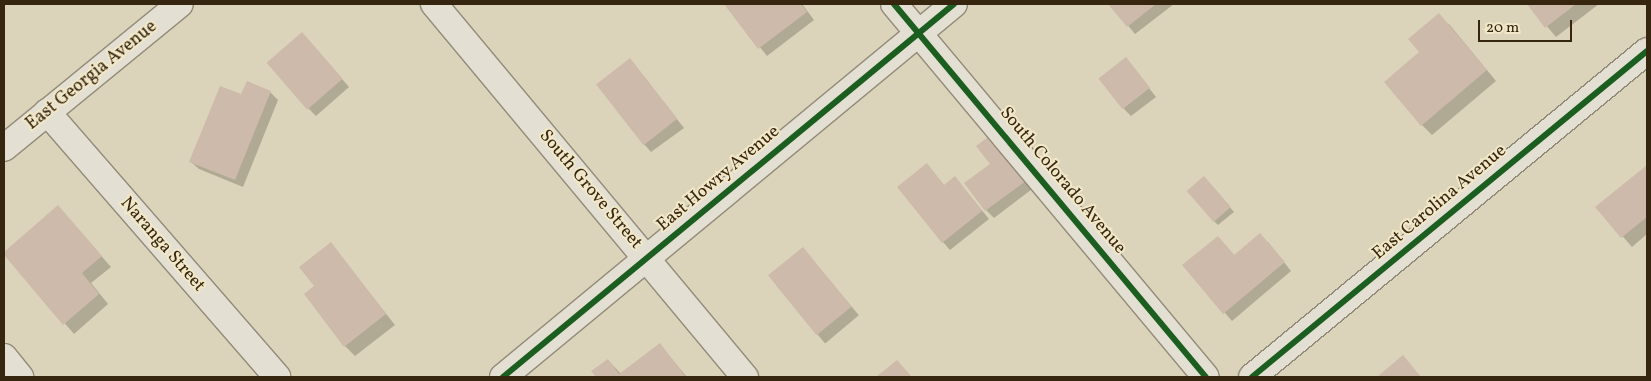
<!DOCTYPE html>
<style>
body{margin:0}
#map{position:relative;width:1651px;height:381px;overflow:hidden;background:#dcd4ba;font-family:Vollkorn,serif}
div>[style]{position:absolute}
[style*='--x']{left:calc(var(--x)*1px);top:calc(var(--y)*1px);width:calc(var(--w)*1px);rotate:calc(var(--a)*1deg)}
.shadow>*{inset:0;background:#0003;transform-origin:0 0}
.building>*{inset:0;background:#cdbaaa;transform-origin:0 0}
.roads{filter:drop-shadow(1px 0 #928b7a) drop-shadow(-1px 0 #928b7a) drop-shadow(0 1px #928b7a) drop-shadow(0 -1px #928b7a)}
.minor>*{height:26px;margin:-13px;padding:0 13px;transform-origin:13px;border-radius:13px;background:#e3dfd2}
.cycleway>*{height:6px;margin:-3px;padding:0 3px;transform-origin:3px;border-radius:3px;background:#1b5e20}
span{translate:-50% -50%;white-space:nowrap;text-align:center;line-height:1.15;-webkit-text-stroke:4px #f2e8c8;paint-order:stroke}
.street-label{font-size:18px;color:#362610}
.frame{position:absolute;inset:0;border:5px solid #362610;pointer-events:none}
.scale{position:absolute;left:1478px;top:20px;width:94px;height:22px;box-sizing:border-box;border:2px solid #362610;border-top:0;padding-left:6px;font-size:15px;line-height:18px;white-space:nowrap;color:#362610;-webkit-text-stroke:4px #f2e8c8;paint-order:stroke}
</style>
<div id="map">
<div class="shadow">
<div style="clip-path:polygon(725px 4px,802px 4px,814px 20px,767px 56px)"></div>
<div style="clip-path:polygon(1110px 4px,1174px 4px,1135px 34px)"></div>
<div style="clip-path:polygon(1528px 4px,1599px 4px,1556px 37px)"></div>
<div style="clip-path:polygon(1449px 24px,1496px 81px,1432px 135px,1422px 125px,1421px 53px)"></div>
<div style="clip-path:polygon(310px 42px,349px 87px,316px 116px,309px 109px)"></div>
<div style="clip-path:polygon(630px 60px,684px 128px,651px 152px,644px 144px)"></div>
<div style="clip-path:polygon(1133px 67px,1156px 97px,1131px 116px,1124px 109px)"></div>
<div style="clip-path:polygon(270px 92px,278px 100px,243px 187px,199px 169px,191px 162px,242px 96px)"></div>
<div style="clip-path:polygon(927px 165px,945px 186px,962px 186px,989px 219px,950px 250px,943px 242px)"></div>
<div style="clip-path:polygon(992px 165px,1044px 180px,994px 218px,986px 210px)"></div>
<div style="clip-path:polygon(1647px 166px,1647px 234px,1632px 247px,1597px 207px)"></div>
<div style="clip-path:polygon(1208px 182px,1234px 212px,1218px 225px,1214px 221px)"></div>
<div style="clip-path:polygon(58px 207px,111px 267px,91px 283px,108px 304px,74px 334px,4px 253px)"></div>
<div style="clip-path:polygon(1218px 237px,1235px 256px,1268px 242px,1291px 271px,1232px 321px,1184px 266px)"></div>
<div style="clip-path:polygon(331px 244px,395px 325px,355px 356px,345px 346px)"></div>
<div style="left:810px;top:257px;width:76px;height:44px;rotate:50deg"></div>
<div style="clip-path:polygon(660px 345px,687px 377px,598px 377px,593px 371px,608px 360px,621px 374px)"></div>
</div>
<div class="building">
<div style="clip-path:polygon(724px 4px,801px 4px,807px 12px,758px 49px)"></div>
<div style="clip-path:polygon(1108px 4px,1156px 4px,1127px 27px)"></div>
<div style="clip-path:polygon(1527px 4px,1576px 4px,1545px 28px)"></div>
<div style="clip-path:polygon(1439px 13px,1487px 70px,1421px 126px,1384px 82px,1419px 52px,1408px 39px)"></div>
<div style="left:302px;top:32px;width:62px;height:47px;rotate:49deg"></div>
<div style="left:1126px;top:57px;width:39px;height:35px;rotate:52deg"></div>
<div style="left:630px;top:58px;width:77px;height:43px;rotate:52deg"></div>
<div style="clip-path:polygon(247px 81px,271px 91px,235px 180px,189px 162px,220px 86px,241px 94px)"></div>
<div style="clip-path:polygon(1003px 126px,1038px 172px,985px 211px,964px 183px,990px 164px,976px 146px)"></div>
<div style="clip-path:polygon(927px 163px,944px 185px,955px 176px,982px 211px,942px 243px,897px 187px)"></div>
<div style="clip-path:polygon(1647px 165px,1647px 217px,1621px 238px,1595px 207px)"></div>
<div style="left:1204px;top:176px;width:41px;height:23px;rotate:49deg"></div>
<div style="clip-path:polygon(58px 205px,102px 256px,82px 273px,99px 294px,63px 325px,4px 255px,4px 252px)"></div>
<div style="clip-path:polygon(1260px 233px,1285px 262px,1223px 314px,1182px 265px,1218px 236px,1234px 255px)"></div>
<div style="clip-path:polygon(331px 242px,386px 314px,344px 347px,304px 294px,314px 286px,299px 267px)"></div>
<div style="left:803px;top:247px;width:77px;height:45px;rotate:51deg"></div>
<div style="clip-path:polygon(660px 343px,686px 377px,596px 377px,591px 371px,608px 359px,619px 374px)"></div>
<div style="clip-path:polygon(1403px 355px,1421px 377px,1377px 377px)"></div>
<div style="clip-path:polygon(897px 360px,912px 377px,876px 377px)"></div>
</div>
<div class="roads">
<div class="minor">
<div style="--x:434;--y:4;--w:486;--a:50.2"></div>
<div style="--x:894;--y:4;--w:486;--a:50.1"></div>
<div style="--x:47;--y:112;--w:351;--a:49"></div>
<div style="--x:4;--y:148;--w:227;--a:-39.3"></div>
<div style="--x:4;--y:357;--w:26;--a:51"></div>
<div style="--x:503;--y:377;--w:585;--a:-39.59"></div>
<div style="--x:1252;--y:377;--w:512;--a:-39.53"></div>
</div>
</div>
<div class="cycleway">
<div style="--x:894;--y:4;--w:486;--a:50.1"></div>
<div style="--x:503;--y:377;--w:585;--a:-39.59"></div>
<div style="--x:1252;--y:377;--w:512;--a:-39.53"></div>
</div>
<div class="street-label">
<span style="left:92px;top:76px;rotate:-39deg">East Georgia Avenue</span>
<span style="left:719px;top:179px;rotate:-40deg">East Howry Avenue</span>
<span style="left:1062px;top:181px;rotate:50deg">South Colorado Avenue</span>
<span style="left:590px;top:190px;rotate:50deg">South Grove Street</span>
<span style="left:1440px;top:203px;rotate:-40deg">East Carolina Avenue</span>
<span style="left:162px;top:245px;rotate:49deg">Naranga Street</span>
</div>
<div class="frame"></div>
<div class="scale">20 m</div>
</div>
